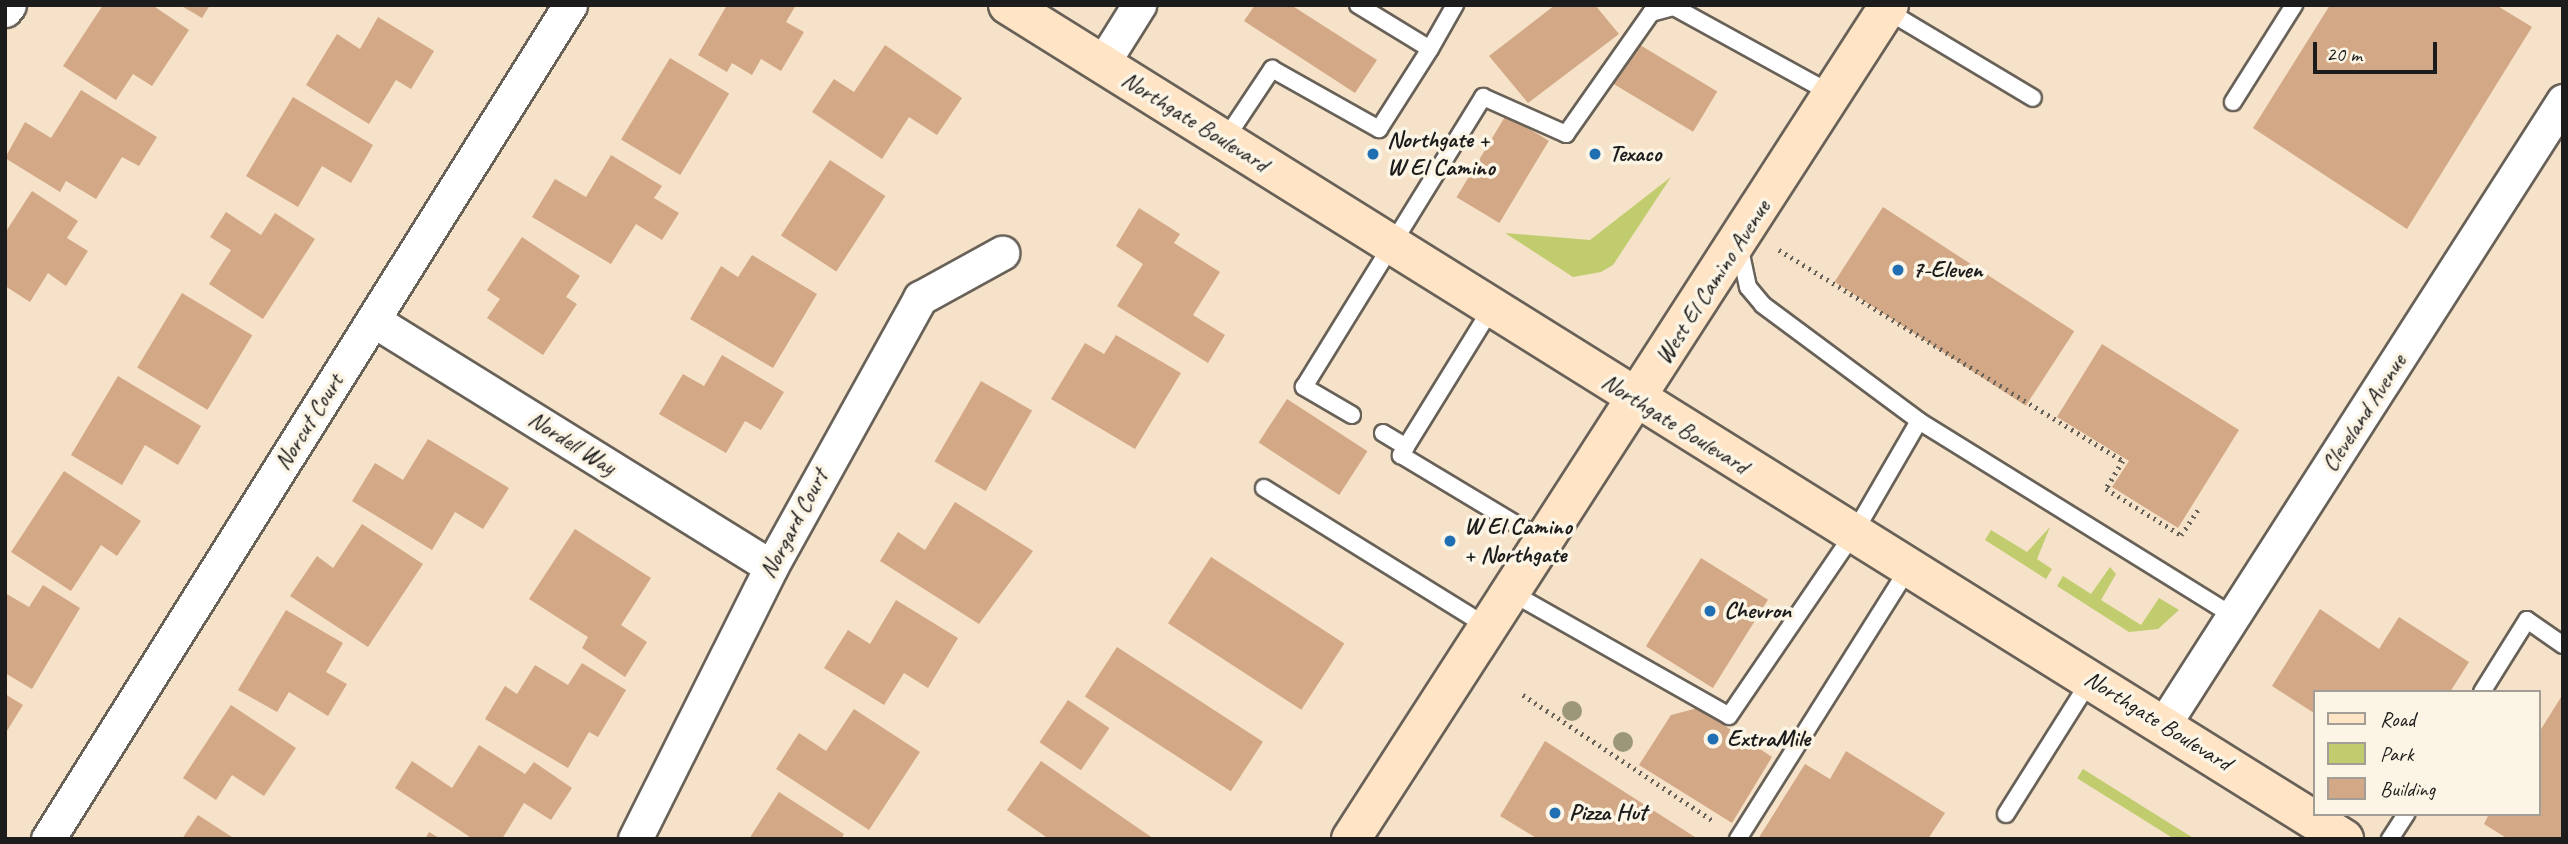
<!DOCTYPE html>
<style>
body{margin:0}
#map{position:relative;width:2568px;height:844px;overflow:hidden;background:#f6e2c8;font-family:Caveat,sans-serif}
div>[style]{position:absolute}
[style*='--x']{left:calc(var(--x)*1px);top:calc(var(--y)*1px);width:calc(var(--w)*1px);rotate:calc(var(--a)*1deg)}
.green>*{inset:0;background:#c0cc6e;transform-origin:0 0}
.building>*{inset:0;background:#d3a886;transform-origin:0 0}
.path>*{height:4.5px;margin-top:-2.25px;transform-origin:0;background:repeating-linear-gradient(90deg,#686158 0 2px,transparent 0 7px)}
.roads{filter:drop-shadow(2px 0 #686158) drop-shadow(-2px 0 #686158) drop-shadow(0 2px #686158) drop-shadow(0 -2px #686158)}
.service>*{height:16px;margin:-8px;padding:0 8px;transform-origin:8px;border-radius:8px;background:#fff}
.minor>*{height:33px;margin:-16.5px;padding:0 16.5px;transform-origin:16.5px;border-radius:16.5px;background:#fff}
.secondary>*{height:38px;margin:-19px;padding:0 19px;transform-origin:19px;border-radius:19px;background:#ffe4c6}
.trees>*{width:20px;height:20px;margin:-10px;border-radius:50%;background:#9d9779}
.dots>*{width:19px;height:19px;translate:-50% -50%;box-sizing:border-box;border:4px solid #fcf5e5;border-radius:50%}
span{translate:-50% -50%;white-space:nowrap;text-align:center;line-height:1.15;-webkit-text-stroke:7px #fcf5e5;paint-order:stroke}
.street-label{font-size:24px;color:#1c1c1c}
.poi-label{font-size:24px;color:#1c1c1c;font-weight:700}
.left{translate:0 -50%;text-align:left}
.frame{position:absolute;inset:0;border:7px solid #1c1c1c;pointer-events:none}
.legend{position:absolute;left:2313px;top:690px;width:228px;height:126px;box-sizing:border-box;background:#fcf5e5;border:2px solid #a29e95;margin:0;padding:9px 12px;list-style:none;font-size:21px;color:#1c1c1c}
.legend li{display:flex;align-items:center;gap:14px;height:35px}
.legend b{width:35px;border:2px solid #a29e95}
.scale{position:absolute;left:2313px;top:42px;width:124px;height:32px;box-sizing:border-box;border:4px solid #1c1c1c;border-top:0;padding-left:9px;font-size:21px;line-height:24px;white-space:nowrap;color:#1c1c1c;-webkit-text-stroke:5px #fcf5e5;paint-order:stroke}
</style>
<div id="map">
<div class="green">
<div style="clip-path:polygon(1671px 177px,1613px 265px,1601px 272px,1573px 277px,1505px 233px,1590px 240px)"></div>
<div style="clip-path:polygon(2050px 527px,2037px 559px,2052px 569px,2046px 579px,1985px 540px,1991px 530px,2027px 552px)"></div>
<div style="clip-path:polygon(2110px 567px,2116px 574px,2101px 600px,2141px 625px,2159px 598px,2179px 610px,2158px 629px,2129px 632px,2057px 586px,2063px 576px,2091px 594px)"></div>
<div style="left:2083px;top:769px;width:130px;height:11px;rotate:32deg"></div>
</div>
<div class="building">
<div style="clip-path:polygon(103px 5px,152px 5px,189px 30px,152px 86px,133px 74px,116px 100px,63px 66px)"></div>
<div style="clip-path:polygon(180px 5px,210px 5px,202px 18px)"></div>
<div style="clip-path:polygon(727px 5px,796px 5px,786px 22px,804px 32px,781px 71px,761px 59px,752px 75px,732px 63px,727px 72px,698px 55px)"></div>
<div style="clip-path:polygon(1255px 5px,1291px 5px,1377px 60px,1355px 93px,1244px 21px)"></div>
<div style="clip-path:polygon(1555px 5px,1595px 5px,1619px 34px,1528px 103px,1489px 56px)"></div>
<div style="clip-path:polygon(2330px 5px,2496px 5px,2532px 27px,2407px 229px,2253px 128px)"></div>
<div style="clip-path:polygon(378px 17px,434px 51px,411px 89px,396px 80px,369px 124px,306px 85px,337px 34px,360px 49px)"></div>
<div style="left:1635px;top:42px;width:96px;height:47px;rotate:31deg"></div>
<div style="clip-path:polygon(885px 45px,962px 98px,937px 135px,909px 117px,882px 159px,812px 112px,834px 79px,854px 92px)"></div>
<div style="left:670px;top:58px;width:69px;height:95px;rotate:31deg"></div>
<div style="clip-path:polygon(81px 90px,157px 137px,139px 166px,122px 157px,96px 199px,66px 181px,60px 192px,5px 158px,25px 122px,51px 138px)"></div>
<div style="clip-path:polygon(293px 97px,373px 145px,351px 183px,322px 166px,298px 207px,246px 176px)"></div>
<div style="left:1506px;top:115px;width:50px;height:96px;rotate:31deg"></div>
<div style="clip-path:polygon(611px 155px,662px 186px,654px 198px,679px 213px,662px 240px,636px 224px,611px 264px,532px 217px,555px 179px,586px 197px)"></div>
<div style="left:830px;top:160px;width:66px;height:90px;rotate:33deg"></div>
<div style="clip-path:polygon(32px 191px,78px 221px,67px 238px,88px 251px,66px 286px,48px 273px,30px 302px,5px 286px,5px 233px)"></div>
<div style="left:1883px;top:207px;width:228px;height:89px;rotate:33deg"></div>
<div style="clip-path:polygon(1139px 208px,1180px 234px,1174px 243px,1220px 272px,1193px 315px,1225px 335px,1208px 363px,1117px 306px,1143px 264px,1116px 246px)"></div>
<div style="clip-path:polygon(226px 212px,261px 235px,275px 213px,315px 239px,263px 319px,209px 284px,231px 250px,210px 237px)"></div>
<div style="clip-path:polygon(522px 237px,580px 276px,566px 297px,577px 304px,543px 355px,487px 318px,500px 299px,487px 290px)"></div>
<div style="clip-path:polygon(752px 255px,817px 294px,773px 368px,690px 319px,721px 266px,738px 277px)"></div>
<div style="left:182px;top:293px;width:82px;height:87px;rotate:31deg"></div>
<div style="clip-path:polygon(1116px 335px,1181px 373px,1135px 449px,1051px 399px,1085px 343px,1104px 354px)"></div>
<div style="clip-path:polygon(2102px 344px,2239px 430px,2178px 528px,2112px 487px,2129px 461px,2057px 417px)"></div>
<div style="clip-path:polygon(722px 355px,784px 392px,761px 430px,745px 421px,726px 453px,659px 414px,683px 374px,704px 386px)"></div>
<div style="clip-path:polygon(118px 376px,201px 426px,178px 465px,145px 445px,122px 485px,71px 455px)"></div>
<div style="left:981px;top:381px;width:59px;height:93px;rotate:30deg"></div>
<div style="left:1287px;top:399px;width:96px;height:52px;rotate:33deg"></div>
<div style="clip-path:polygon(428px 439px,509px 488px,483px 529px,455px 512px,432px 550px,352px 501px,375px 463px,403px 480px)"></div>
<div style="clip-path:polygon(64px 471px,141px 521px,117px 556px,101px 545px,71px 591px,11px 552px)"></div>
<div style="clip-path:polygon(955px 502px,1033px 551px,979px 624px,880px 561px,898px 532px,925px 550px)"></div>
<div style="clip-path:polygon(362px 524px,423px 564px,368px 647px,290px 596px,317px 556px,333px 568px)"></div>
<div style="clip-path:polygon(575px 529px,651px 578px,621px 625px,647px 642px,625px 677px,582px 648px,588px 637px,529px 599px)"></div>
<div style="left:1211px;top:557px;width:159px;height:79px;rotate:33deg"></div>
<div style="left:1701px;top:558px;width:79px;height:104px;rotate:32deg"></div>
<div style="clip-path:polygon(43px 585px,80px 608px,32px 689px,5px 673px,5px 593px,29px 607px)"></div>
<div style="clip-path:polygon(896px 600px,958px 638px,928px 688px,904px 673px,884px 705px,824px 668px,848px 630px,870px 644px)"></div>
<div style="clip-path:polygon(2320px 609px,2379px 649px,2399px 617px,2469px 662px,2450px 692px,2314px 692px,2314px 713px,2272px 686px)"></div>
<div style="clip-path:polygon(286px 610px,343px 643px,326px 672px,347px 684px,328px 716px,289px 692px,277px 712px,238px 690px)"></div>
<div style="left:1117px;top:647px;width:174px;height:59px;rotate:33deg"></div>
<div style="clip-path:polygon(582px 663px,626px 690px,598px 737px,589px 732px,568px 768px,485px 719px,505px 686px,517px 694px,535px 665px,568px 685px)"></div>
<div style="clip-path:polygon(5px 694px,23px 705px,5px 734px)"></div>
<div style="clip-path:polygon(2563px 694px,2563px 839px,2508px 839px,2484px 824px,2489px 814px,2538px 814px,2538px 734px)"></div>
<div style="left:1068px;top:700px;width:50px;height:51px;rotate:34deg"></div>
<div style="clip-path:polygon(231px 705px,296px 748px,264px 796px,232px 775px,216px 800px,183px 778px)"></div>
<div style="clip-path:polygon(1698px 708px,1772px 757px,1732px 823px,1639px 765px,1671px 715px)"></div>
<div style="clip-path:polygon(854px 709px,920px 752px,869px 830px,776px 769px,799px 733px,826px 751px)"></div>
<div style="clip-path:polygon(1545px 741px,1698px 839px,1538px 839px,1500px 816px)"></div>
<div style="clip-path:polygon(479px 745px,525px 774px,534px 762px,572px 788px,551px 820px,524px 803px,502px 839px,473px 839px,395px 788px,412px 761px,452px 788px)"></div>
<div style="clip-path:polygon(1846px 751px,1945px 813px,1928px 839px,1758px 839px,1805px 764px,1830px 779px)"></div>
<div style="clip-path:polygon(1041px 761px,1154px 839px,1049px 839px,1007px 810px)"></div>
<div style="clip-path:polygon(779px 792px,844px 834px,841px 839px,749px 839px)"></div>
<div style="clip-path:polygon(198px 815px,235px 839px,182px 839px)"></div>
<div style="clip-path:polygon(429px 832px,441px 839px,425px 839px)"></div>
</div>
<div class="path">
<div style="--x:1779;--y:250;--w:404;--a:31.5"></div>
<div style="--x:2123;--y:461;--w:33;--a:121"></div>
<div style="--x:2106;--y:489;--w:88;--a:31.5"></div>
<div style="--x:2181;--y:535;--w:34;--a:-56"></div>
<div style="--x:1523;--y:695;--w:230;--a:33.5"></div>
</div>
<div class="roads">
<div class="service">
<div style="--x:1358;--y:5;--w:84;--a:31.4"></div>
<div style="--x:1430;--y:49;--w:51;--a:-60.4"></div>
<div style="--x:1886;--y:10;--w:171;--a:30.9"></div>
<div style="--x:2233;--y:102;--w:115;--a:-57.8"></div>
<div style="--x:1224;--y:141;--w:87;--a:-56.3"></div>
<div style="--x:1272;--y:69;--w:123;--a:29.3"></div>
<div style="--x:1379;--y:129;--w:95;--a:-57.5"></div>
<div style="--x:1739;--y:245;--w:43;--a:77.9"></div>
<div style="--x:1748;--y:287;--w:23;--a:50"></div>
<div style="--x:1763;--y:305;--w:194;--a:36.6"></div>
<div style="--x:1491;--y:309;--w:172;--a:121.7"></div>
<div style="--x:1401;--y:455;--w:167;--a:31"></div>
<div style="--x:1352;--y:415;--w:56;--a:-149.7"></div>
<div style="--x:1304;--y:387;--w:341;--a:-58.3"></div>
<div style="--x:1483;--y:97;--w:91;--a:24"></div>
<div style="--x:1566;--y:134;--w:148;--a:-54.9"></div>
<div style="--x:1651;--y:13;--w:24;--a:-15"></div>
<div style="--x:1674;--y:7;--w:180;--a:28.8"></div>
<div style="--x:1383;--y:433;--w:27;--a:31"></div>
<div style="--x:1264;--y:488;--w:264;--a:31.8"></div>
<div style="--x:1512;--y:593;--w:249;--a:29.5"></div>
<div style="--x:1729;--y:716;--w:222;--a:-55.7"></div>
<div style="--x:1854;--y:533;--w:129;--a:-59.9"></div>
<div style="--x:1919;--y:421;--w:370;--a:31.8"></div>
<div style="--x:2482;--y:692;--w:85;--a:-58"></div>
<div style="--x:2527;--y:620;--w:44;--a:34.8"></div>
<div style="--x:2006;--y:814;--w:160;--a:-57.8"></div>
<div style="--x:1738;--y:839;--w:321;--a:-57.8"></div>
<div style="--x:2390;--y:839;--w:30;--a:-57"></div>
</div>
<div class="minor">
<div style="--x:5;--y:10;--w:6;--a:-51"></div>
<div style="--x:1102;--y:64;--w:70;--a:-57.9"></div>
<div style="--x:373;--y:320;--w:468;--a:31.8"></div>
<div style="--x:2164;--y:724;--w:740;--a:-57.36"></div>
<div style="--x:48;--y:839;--w:984;--a:-57.96"></div>
<div style="--x:635;--y:839;--w:304;--a:-63.4"></div>
<div style="--x:771;--y:567;--w:308;--a:-61"></div>
<div style="--x:920;--y:298;--w:94;--a:-28.8"></div>
</div>
<div class="secondary">
<div style="--x:1008;--y:5;--w:1575;--a:31.97"></div>
<div style="--x:1351;--y:839;--w:992;--a:-57.17"></div>
</div>
</div>
<div class="trees">
<div style="left:1572px;top:711px"></div>
<div style="left:1623px;top:742px"></div>
</div>
<div class="dots">
<div style="left:1373px;top:154px;background:#1f6fb2"></div>
<div style="left:1595px;top:154px;background:#1f6fb2"></div>
<div style="left:1898px;top:270px;background:#1f6fb2"></div>
<div style="left:1450px;top:541px;background:#1f6fb2"></div>
<div style="left:1710px;top:611px;background:#1f6fb2"></div>
<div style="left:1713px;top:739px;background:#1f6fb2"></div>
<div style="left:1555px;top:813px;background:#1f6fb2"></div>
</div>
<div class="street-label">
<span style="left:1195px;top:122px;rotate:32deg">Northgate Boulevard</span>
<span style="left:1713px;top:282px;rotate:-57deg">West El Camino Avenue</span>
<span style="left:2364px;top:413px;rotate:-57deg">Cleveland Avenue</span>
<span style="left:309px;top:422px;rotate:-58deg">Norcut Court</span>
<span style="left:1675px;top:424px;rotate:32deg">Northgate Boulevard</span>
<span style="left:572px;top:443px;rotate:32deg">Nordell Way</span>
<span style="left:794px;top:524px;rotate:-62deg">Norgard Court</span>
<span style="left:2158px;top:721px;rotate:32deg">Northgate Boulevard</span>
</div>
<div class="poi-label">
<span class="left" style="left:1387px;top:154px">Northgate +<br>W El Camino</span>
<span class="left" style="left:1609px;top:154px">Texaco</span>
<span class="left" style="left:1912px;top:270px">7-Eleven</span>
<span class="left" style="left:1464px;top:541px">W El Camino<br>+ Northgate</span>
<span class="left" style="left:1724px;top:611px">Chevron</span>
<span class="left" style="left:1727px;top:739px">ExtraMile</span>
<span class="left" style="left:1569px;top:813px">Pizza Hut</span>
</div>
<div class="frame"></div>
<ul class="legend">
<li><b style="height:9px;background:#ffe4c6"></b>Road</li>
<li><b style="height:19px;background:#c0cc6e"></b>Park</li>
<li><b style="height:19px;background:#d3a886"></b>Building</li>
</ul>
<div class="scale">20 m</div>
</div>
